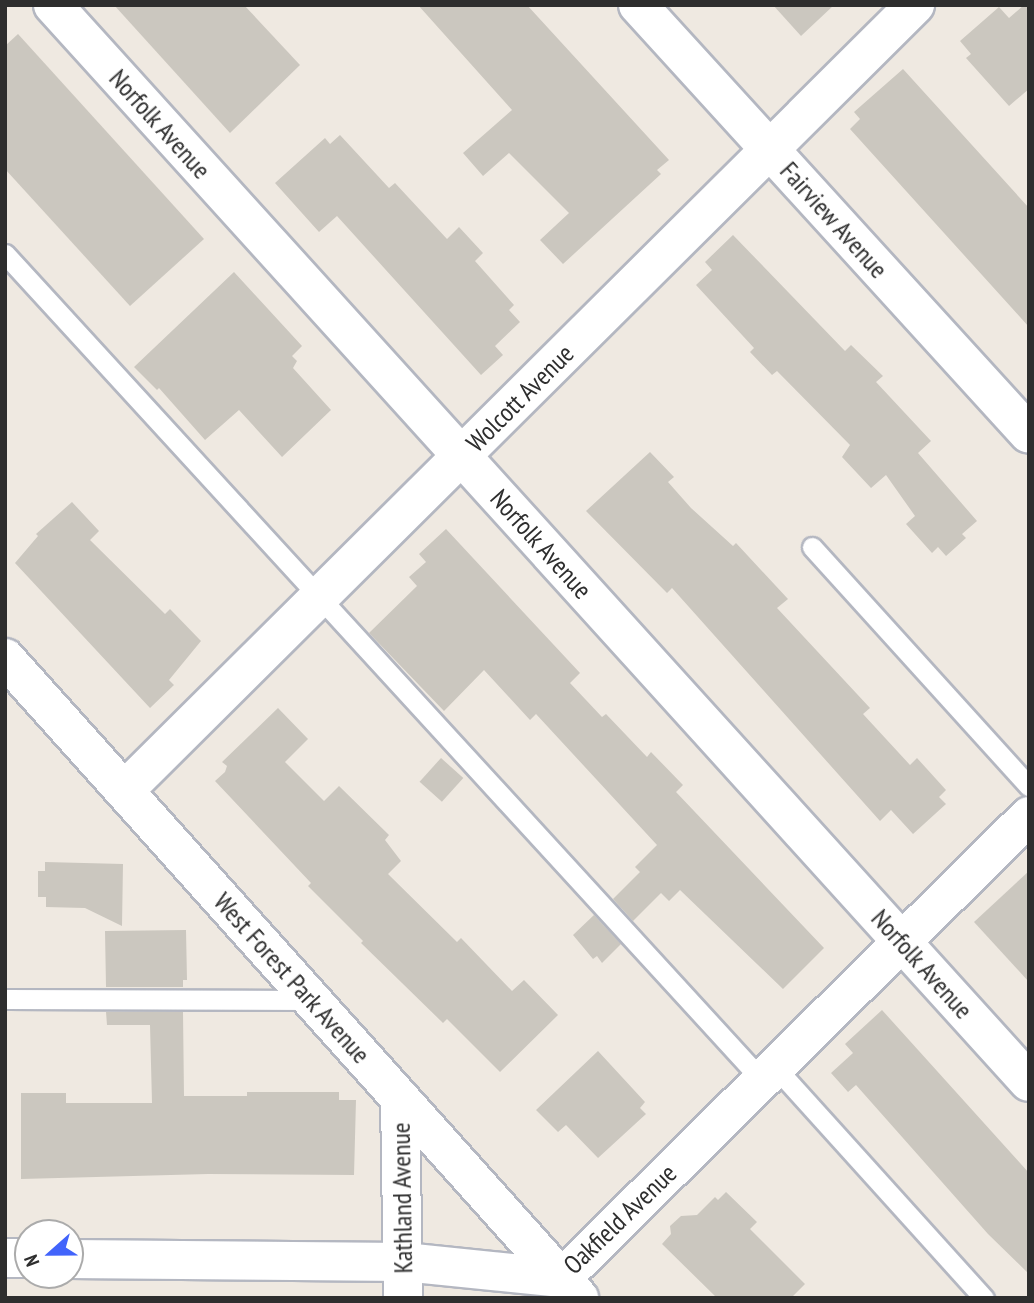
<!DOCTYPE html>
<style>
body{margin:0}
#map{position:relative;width:1034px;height:1303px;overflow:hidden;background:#efe9e1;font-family:"PT Sans Narrow",sans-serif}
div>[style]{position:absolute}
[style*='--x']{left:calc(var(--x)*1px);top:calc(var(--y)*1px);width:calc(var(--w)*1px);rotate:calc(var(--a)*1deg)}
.building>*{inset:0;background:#cbc7bf;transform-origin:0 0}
.roads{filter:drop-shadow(2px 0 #b4b7c1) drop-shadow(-2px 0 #b4b7c1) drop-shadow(0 2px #b4b7c1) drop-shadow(0 -2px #b4b7c1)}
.lane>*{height:19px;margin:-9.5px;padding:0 9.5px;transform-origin:9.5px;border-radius:9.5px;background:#fff}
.street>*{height:38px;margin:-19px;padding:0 19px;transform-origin:19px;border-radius:19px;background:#fff}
.secondary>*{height:38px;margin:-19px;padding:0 19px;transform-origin:19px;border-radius:19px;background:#fff}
span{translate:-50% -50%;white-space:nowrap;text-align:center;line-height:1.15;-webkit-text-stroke:7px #fff;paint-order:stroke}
.street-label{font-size:26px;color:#2e2e2e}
.frame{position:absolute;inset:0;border:7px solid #2e2e2e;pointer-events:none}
.north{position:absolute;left:14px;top:1219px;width:70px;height:70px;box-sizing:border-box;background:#fff;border:2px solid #ababab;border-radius:50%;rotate:249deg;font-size:19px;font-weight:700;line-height:28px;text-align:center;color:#2e2e2e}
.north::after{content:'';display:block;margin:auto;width:24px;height:32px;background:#4264fb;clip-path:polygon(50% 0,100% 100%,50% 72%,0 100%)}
</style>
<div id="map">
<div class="building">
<div style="clip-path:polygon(114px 5px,244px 5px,300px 65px,230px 133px)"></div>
<div style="clip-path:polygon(418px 5px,527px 5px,669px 160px,657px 170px,661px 174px,563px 264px,540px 240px,569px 213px,509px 153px,483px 176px,463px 153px,512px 110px)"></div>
<div style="clip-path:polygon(773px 5px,834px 5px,801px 36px)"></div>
<div style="clip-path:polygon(1024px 5px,1029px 5px,1029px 89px,1009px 106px,966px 58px,971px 54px,960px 41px,999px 7px,1009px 18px)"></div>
<div style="clip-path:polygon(18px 34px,204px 239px,130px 306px,5px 169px,5px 46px)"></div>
<div style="clip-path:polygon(903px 69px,1029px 208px,1029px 327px,850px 129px,860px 119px,854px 112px)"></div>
<div style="clip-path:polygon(340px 135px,389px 188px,395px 183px,447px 239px,459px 227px,483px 253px,475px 261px,514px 305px,509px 310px,520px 322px,495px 346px,503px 355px,481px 375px,337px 216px,319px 232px,275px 183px,325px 138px,330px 144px)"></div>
<div style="clip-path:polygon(733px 235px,845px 351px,851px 345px,883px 376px,876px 382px,931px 441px,918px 453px,977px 521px,962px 534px,966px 538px,946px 556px,938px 547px,932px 553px,906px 524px,915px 516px,886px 475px,871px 488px,842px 457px,850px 445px,777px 371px,772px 375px,750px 352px,754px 348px,696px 285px,712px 270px,705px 262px)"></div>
<div style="clip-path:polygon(234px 272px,302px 346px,292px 356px,297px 361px,293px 368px,331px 410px,282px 457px,239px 410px,205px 440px,159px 388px,157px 390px,134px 367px)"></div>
<div style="clip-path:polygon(650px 452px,674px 477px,668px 482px,691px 508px,733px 546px,736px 543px,788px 599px,777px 608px,870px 708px,863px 714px,910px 765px,917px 758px,946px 790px,939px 797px,946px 804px,913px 834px,891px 810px,880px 821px,672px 588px,667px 593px,586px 511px)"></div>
<div style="clip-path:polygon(72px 502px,99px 531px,90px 540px,165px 614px,170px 609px,201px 641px,169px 680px,174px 685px,150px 708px,15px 563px,38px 536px,36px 534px)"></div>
<div style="clip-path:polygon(446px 529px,580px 673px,570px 683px,602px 717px,606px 714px,647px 757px,651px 752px,683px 785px,676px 792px,824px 948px,783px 989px,680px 890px,669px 901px,661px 893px,633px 921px,613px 899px,640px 872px,635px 867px,657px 845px,536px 714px,530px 720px,484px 670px,444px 711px,369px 633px,417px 586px,409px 577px,426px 562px,419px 554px)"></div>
<div style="clip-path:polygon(278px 708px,308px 739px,285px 762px,324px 801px,339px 786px,389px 835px,385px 840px,401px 861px,388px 874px,457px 942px,461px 938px,512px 991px,524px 980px,558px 1015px,500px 1072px,447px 1019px,443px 1023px,361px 943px,363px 941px,308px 886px,311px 883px,215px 781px,225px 772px,227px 766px,222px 762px)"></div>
<div style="left:441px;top:758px;width:30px;height:32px;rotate:42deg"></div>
<div style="clip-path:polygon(45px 862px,123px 864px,122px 926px,85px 908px,46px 907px,46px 897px,38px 897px,38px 871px,45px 871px)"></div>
<div style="clip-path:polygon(1029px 871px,1029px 982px,974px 922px)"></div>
<div style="clip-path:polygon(594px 915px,621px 944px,602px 963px,597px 956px,593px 959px,573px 935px)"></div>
<div style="clip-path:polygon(186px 930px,187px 980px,183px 980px,183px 987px,106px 987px,105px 931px)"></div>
<div style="clip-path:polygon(882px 1010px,1029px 1173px,1029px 1274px,988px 1234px,856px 1085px,848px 1092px,831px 1073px,853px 1053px,845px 1044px)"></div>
<div style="clip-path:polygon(106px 1012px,183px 1012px,184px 1096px,247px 1096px,247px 1092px,339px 1092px,339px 1100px,356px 1100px,354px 1175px,208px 1174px,21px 1179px,21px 1093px,66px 1093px,66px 1103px,152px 1103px,150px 1025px,107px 1025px)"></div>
<div style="clip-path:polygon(598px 1051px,645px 1102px,640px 1108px,646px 1114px,598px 1158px,566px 1125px,558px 1132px,536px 1110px)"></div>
<div style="clip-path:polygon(726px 1192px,757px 1222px,750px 1229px,805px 1284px,791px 1298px,717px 1298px,662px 1244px,671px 1234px,670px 1226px,681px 1216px,697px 1215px,715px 1197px,718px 1200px)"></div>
</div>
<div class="roads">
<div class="lane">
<div style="--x:5;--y:254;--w:1120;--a:47.5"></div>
<div style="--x:812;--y:547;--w:323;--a:47.8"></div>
<div style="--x:5;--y:999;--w:307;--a:0.2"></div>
<div style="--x:775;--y:1067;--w:312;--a:47.9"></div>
</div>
<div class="street">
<div style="--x:53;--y:5;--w:1453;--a:47.82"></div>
<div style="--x:638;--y:5;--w:580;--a:47.65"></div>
<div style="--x:125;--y:790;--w:1114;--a:-44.82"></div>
<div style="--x:400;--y:1099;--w:199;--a:89.1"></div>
<div style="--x:5;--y:1258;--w:23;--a:0"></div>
<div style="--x:70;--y:1259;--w:334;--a:0.5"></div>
<div style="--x:404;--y:1262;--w:159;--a:5.8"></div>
<div style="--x:562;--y:1278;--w:657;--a:-44.69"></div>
</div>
<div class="secondary">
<div style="--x:5;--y:658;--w:860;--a:48.11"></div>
</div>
</div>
<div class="street-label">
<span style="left:160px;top:124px;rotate:48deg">Norfolk Avenue</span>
<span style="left:834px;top:220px;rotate:48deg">Fairview Avenue</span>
<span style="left:520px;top:398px;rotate:-45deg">Wolcott Avenue</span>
<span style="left:541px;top:544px;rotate:48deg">Norfolk Avenue</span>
<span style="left:922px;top:964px;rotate:48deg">Norfolk Avenue</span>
<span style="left:292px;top:978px;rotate:48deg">West Forest Park Avenue</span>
<span style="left:402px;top:1198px;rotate:-91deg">Kathland Avenue</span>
<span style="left:620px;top:1219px;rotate:-44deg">Oakfield Avenue</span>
</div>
<div class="frame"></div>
<div class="north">N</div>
</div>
